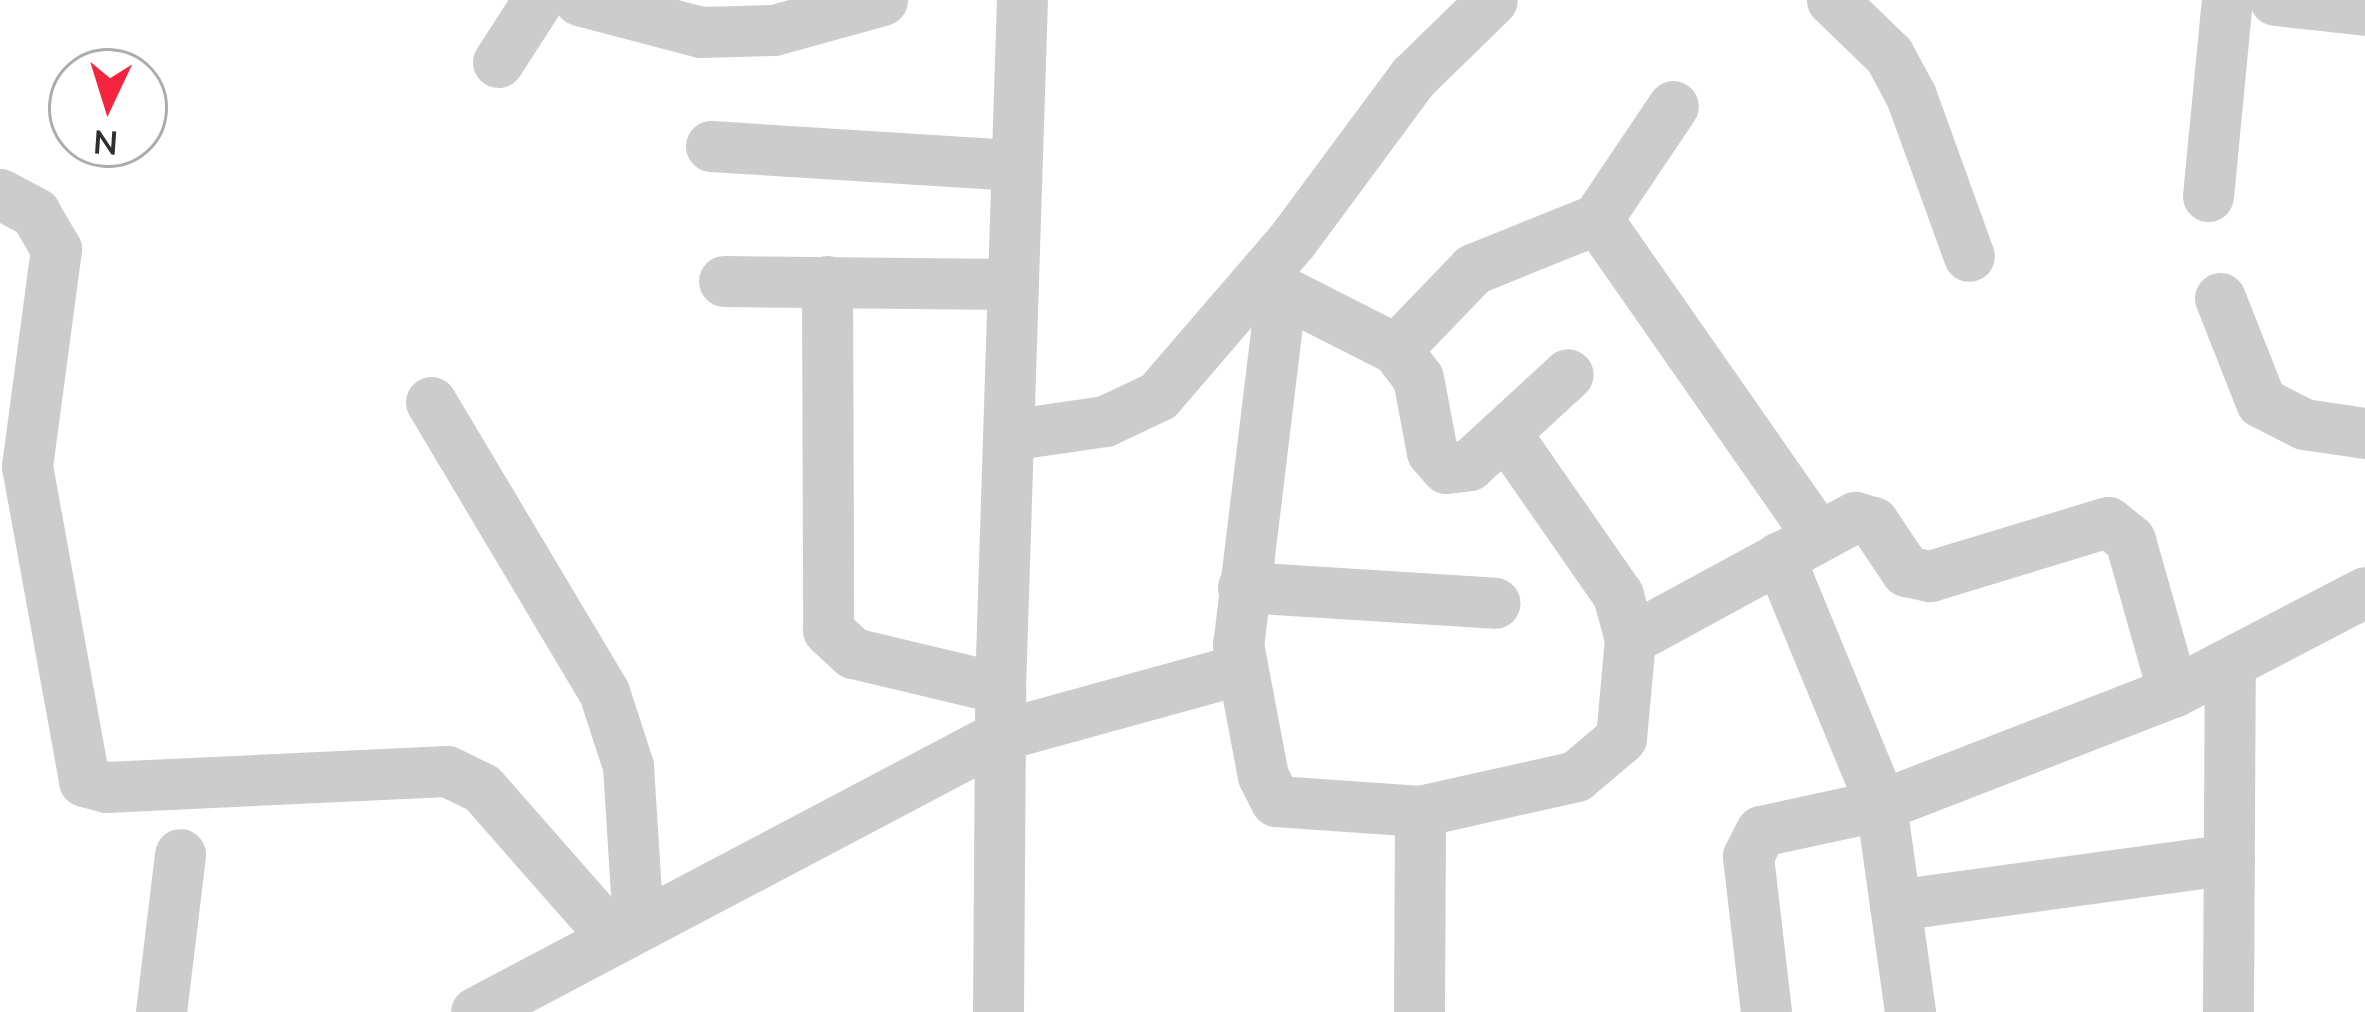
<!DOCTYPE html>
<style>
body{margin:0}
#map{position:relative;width:2365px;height:1012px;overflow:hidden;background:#fff;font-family:"Nunito Sans",sans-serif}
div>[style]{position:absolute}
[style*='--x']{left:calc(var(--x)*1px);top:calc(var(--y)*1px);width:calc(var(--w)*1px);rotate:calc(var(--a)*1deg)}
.minor>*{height:51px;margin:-25.5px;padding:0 25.5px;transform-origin:25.5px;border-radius:25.5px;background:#ccc}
span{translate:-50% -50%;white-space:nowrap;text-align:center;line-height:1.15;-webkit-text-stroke:12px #fff;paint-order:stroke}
.north{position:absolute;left:48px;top:48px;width:120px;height:120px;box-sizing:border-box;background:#fff;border:3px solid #acacac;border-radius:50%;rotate:184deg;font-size:33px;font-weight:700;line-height:48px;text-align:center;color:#2f2f2f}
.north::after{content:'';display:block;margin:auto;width:42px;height:54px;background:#f4233e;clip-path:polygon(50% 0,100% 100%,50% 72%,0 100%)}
</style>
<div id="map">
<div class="minor">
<div style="--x:579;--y:0;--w:126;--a:14.7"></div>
<div style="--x:701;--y:32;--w:73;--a:-1.6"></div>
<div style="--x:774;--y:30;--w:112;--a:-15.5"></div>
<div style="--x:1832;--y:0;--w:79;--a:44"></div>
<div style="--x:1889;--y:55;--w:47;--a:61.8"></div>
<div style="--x:1911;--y:96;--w:170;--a:70.1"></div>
<div style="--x:2275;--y:0;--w:91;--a:6.3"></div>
<div style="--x:498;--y:62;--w:74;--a:-57.2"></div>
<div style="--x:711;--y:146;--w:305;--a:3.6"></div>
<div style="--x:0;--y:194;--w:40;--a:28"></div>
<div style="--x:35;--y:213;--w:42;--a:59.7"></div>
<div style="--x:56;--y:249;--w:219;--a:97.6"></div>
<div style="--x:27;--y:466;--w:320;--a:79.7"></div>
<div style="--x:84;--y:781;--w:23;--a:15"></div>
<div style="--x:106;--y:787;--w:341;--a:-2.7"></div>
<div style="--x:447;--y:771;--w:39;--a:26"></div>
<div style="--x:482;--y:788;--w:198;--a:48.7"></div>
<div style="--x:2208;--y:196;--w:197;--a:-84.5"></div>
<div style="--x:1597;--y:219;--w:386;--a:55.1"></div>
<div style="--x:1260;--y:280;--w:153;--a:26.9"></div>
<div style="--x:1396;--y:349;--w:36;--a:53"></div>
<div style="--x:1418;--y:378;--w:75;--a:79.3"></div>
<div style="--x:1432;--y:452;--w:21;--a:49"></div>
<div style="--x:1446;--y:468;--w:23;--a:-7"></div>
<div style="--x:1469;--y:465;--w:134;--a:-42.6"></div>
<div style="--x:724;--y:281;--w:286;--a:0.6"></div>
<div style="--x:827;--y:281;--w:349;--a:89.8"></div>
<div style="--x:828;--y:630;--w:34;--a:43"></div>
<div style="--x:853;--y:653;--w:151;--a:13.4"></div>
<div style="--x:1281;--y:291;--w:356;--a:96.9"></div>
<div style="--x:1238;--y:644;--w:134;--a:79.3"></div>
<div style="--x:1263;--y:776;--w:28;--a:63"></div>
<div style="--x:1276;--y:801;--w:144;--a:4"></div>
<div style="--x:1420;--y:811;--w:160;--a:-12.6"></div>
<div style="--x:1576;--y:776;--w:59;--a:-40.2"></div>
<div style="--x:1621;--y:738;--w:99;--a:-84.8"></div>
<div style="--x:1630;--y:639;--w:46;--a:-105.3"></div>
<div style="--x:1618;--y:595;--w:195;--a:-124.8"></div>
<div style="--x:2220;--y:298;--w:112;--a:68.5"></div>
<div style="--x:2261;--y:402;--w:48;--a:27.1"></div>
<div style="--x:2304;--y:424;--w:62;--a:8.4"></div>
<div style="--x:1396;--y:349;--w:111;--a:-46.1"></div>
<div style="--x:1473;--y:269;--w:134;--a:-22"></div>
<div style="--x:1597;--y:219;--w:136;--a:-56.1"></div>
<div style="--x:431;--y:402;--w:338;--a:59.2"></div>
<div style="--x:604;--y:692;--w:78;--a:72"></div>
<div style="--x:628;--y:766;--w:158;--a:86.4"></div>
<div style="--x:1009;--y:435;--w:97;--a:-8.3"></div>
<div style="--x:1105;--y:421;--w:59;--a:-25.3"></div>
<div style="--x:1158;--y:396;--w:207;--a:-49.3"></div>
<div style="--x:1293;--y:239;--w:202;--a:-53.5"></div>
<div style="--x:1413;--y:77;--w:110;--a:-44.3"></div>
<div style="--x:1779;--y:557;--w:268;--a:67.6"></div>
<div style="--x:1881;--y:805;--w:209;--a:82"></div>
<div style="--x:1243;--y:587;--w:252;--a:3.6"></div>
<div style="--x:1630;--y:639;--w:256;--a:-28.5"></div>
<div style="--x:1855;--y:517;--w:19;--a:16"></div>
<div style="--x:1873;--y:522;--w:59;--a:56"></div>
<div style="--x:1906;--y:571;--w:25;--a:12"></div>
<div style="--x:1930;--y:576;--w:186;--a:-16.9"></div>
<div style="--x:2108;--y:522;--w:28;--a:39"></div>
<div style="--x:2130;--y:540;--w:158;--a:74.2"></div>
<div style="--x:1895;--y:905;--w:337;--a:-7.8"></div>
<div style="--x:161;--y:1012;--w:159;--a:-83.1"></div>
<div style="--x:476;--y:1012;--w:594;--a:-27.82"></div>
<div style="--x:1001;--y:735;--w:249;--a:-15.4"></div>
<div style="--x:998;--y:1012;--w:324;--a:-89.6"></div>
<div style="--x:1000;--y:688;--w:688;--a:-88.17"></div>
<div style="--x:1419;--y:1012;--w:201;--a:-89.7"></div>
<div style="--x:1766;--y:1012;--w:157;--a:-96.6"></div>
<div style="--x:1748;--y:856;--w:28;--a:-63"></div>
<div style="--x:1761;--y:831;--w:123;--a:-12.2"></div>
<div style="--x:1881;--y:805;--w:313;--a:-21.2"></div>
<div style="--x:2173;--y:692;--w:216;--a:-27.5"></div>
<div style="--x:2228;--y:1012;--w:346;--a:-89.7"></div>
</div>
<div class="north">N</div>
</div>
